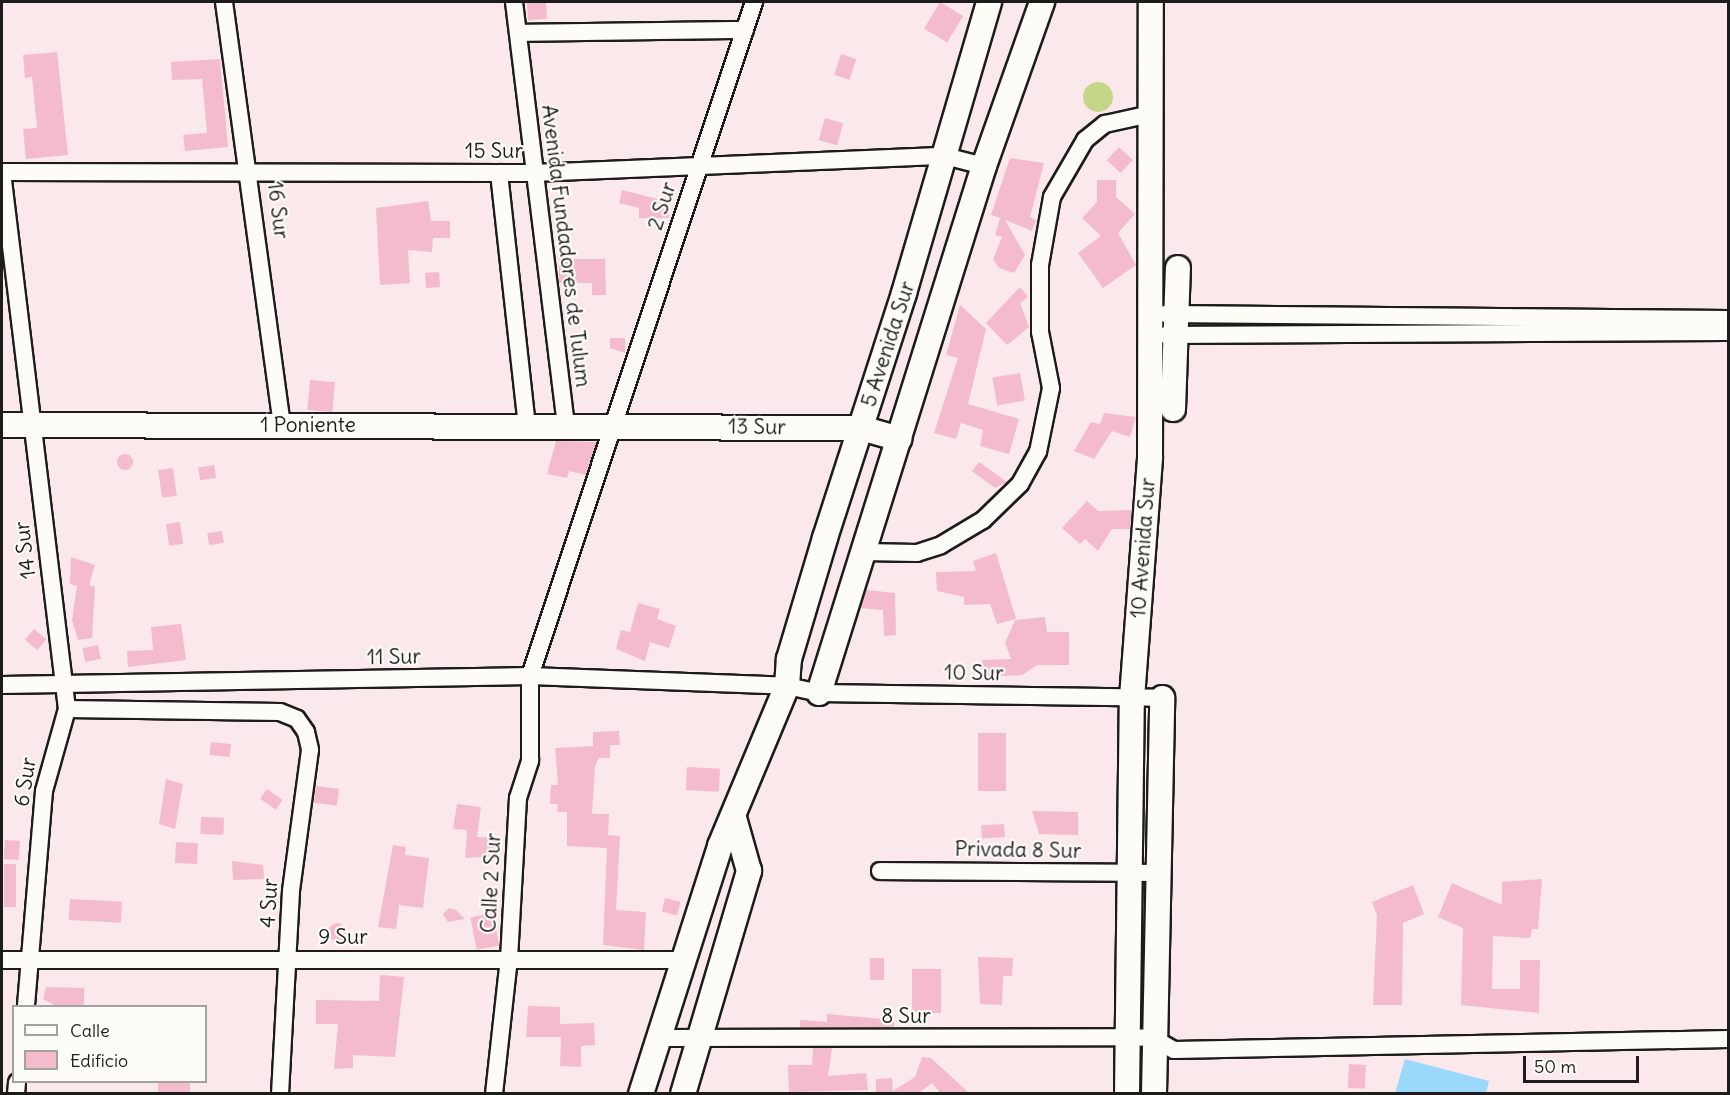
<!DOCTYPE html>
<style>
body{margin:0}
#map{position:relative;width:1730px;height:1095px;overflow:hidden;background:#fae8ea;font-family:Delius,sans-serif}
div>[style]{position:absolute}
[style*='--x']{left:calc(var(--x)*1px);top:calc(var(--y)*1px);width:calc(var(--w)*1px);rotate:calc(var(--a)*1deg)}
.green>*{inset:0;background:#c5d58a}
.round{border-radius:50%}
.water>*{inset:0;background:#9bd9fc}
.building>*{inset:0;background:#f4bbcd;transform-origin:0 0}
.roads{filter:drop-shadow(2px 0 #1c1c1c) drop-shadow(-2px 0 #1c1c1c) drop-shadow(0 2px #1c1c1c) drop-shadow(0 -2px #1c1c1c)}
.street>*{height:16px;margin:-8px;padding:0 8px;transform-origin:8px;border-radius:8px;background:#fdfcf7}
.secondary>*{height:24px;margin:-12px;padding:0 12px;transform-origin:12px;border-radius:12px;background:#fdfcf7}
span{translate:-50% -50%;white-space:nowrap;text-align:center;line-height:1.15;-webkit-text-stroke:4.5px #fdfcf7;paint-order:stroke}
.street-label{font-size:21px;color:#1c1c1c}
.frame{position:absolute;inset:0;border:3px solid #1c1c1c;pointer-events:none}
.legend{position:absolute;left:12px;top:1005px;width:195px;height:78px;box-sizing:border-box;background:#fdfcf7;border:2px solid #a3a29f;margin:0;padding:8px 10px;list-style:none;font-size:18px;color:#1c1c1c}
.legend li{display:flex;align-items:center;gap:12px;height:30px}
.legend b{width:30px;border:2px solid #a3a29f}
.scale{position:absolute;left:1523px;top:1056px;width:116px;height:27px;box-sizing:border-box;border:3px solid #1c1c1c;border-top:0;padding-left:8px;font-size:18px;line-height:21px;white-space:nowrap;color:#1c1c1c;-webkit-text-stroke:4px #fdfcf7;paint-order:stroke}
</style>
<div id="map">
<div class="green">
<div class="round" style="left:1083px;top:82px;width:30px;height:30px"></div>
</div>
<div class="water">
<div style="clip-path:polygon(1405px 1059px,1489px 1081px,1486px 1093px,1395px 1093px)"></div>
</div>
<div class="building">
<div style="left:546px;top:2px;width:17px;height:19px;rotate:87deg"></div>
<div style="left:940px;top:2px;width:27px;height:31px;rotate:31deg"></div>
<div style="clip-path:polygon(57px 52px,68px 155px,26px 159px,23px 129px,37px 128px,32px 77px,25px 78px,23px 55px)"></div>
<div style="left:841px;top:54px;width:16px;height:22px;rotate:18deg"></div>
<div style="clip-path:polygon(220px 59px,228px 147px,185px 151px,183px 135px,207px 133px,202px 79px,172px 80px,171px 62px)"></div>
<div style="left:825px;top:118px;width:19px;height:23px;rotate:16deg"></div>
<div style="left:1119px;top:147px;width:19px;height:18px;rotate:43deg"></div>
<div style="clip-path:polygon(1010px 158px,1044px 163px,1030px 217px,1036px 220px,1032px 231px,1005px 220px,1025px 255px,1014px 273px,999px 268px,993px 259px,1002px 237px,995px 235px,1000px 218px,991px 215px)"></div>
<div style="clip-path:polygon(1097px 180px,1116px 180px,1116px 197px,1135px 214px,1118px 233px,1136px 265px,1103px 288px,1078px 253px,1101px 236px,1082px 218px,1097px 202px)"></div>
<div style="clip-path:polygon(622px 190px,669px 202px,669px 218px,639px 218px,639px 208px,619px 203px)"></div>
<div style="clip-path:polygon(428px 201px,431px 221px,450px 221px,450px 238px,433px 238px,432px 252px,408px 250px,410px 283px,380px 285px,376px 208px)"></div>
<div style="clip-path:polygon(559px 259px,605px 259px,606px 295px,592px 295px,592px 283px,559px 283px)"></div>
<div style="left:439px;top:272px;width:15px;height:14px;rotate:86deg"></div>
<div style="clip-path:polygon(1020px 287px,1028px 297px,1020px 303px,1029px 327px,1007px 345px,986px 323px)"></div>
<div style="clip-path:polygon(960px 305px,986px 329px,968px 404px,1019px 419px,1009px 454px,980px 446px,983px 430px,961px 423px,956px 439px,934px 433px,958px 358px,946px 355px)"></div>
<div style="clip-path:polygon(610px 338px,625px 338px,625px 353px,610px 348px)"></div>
<div style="left:1020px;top:373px;width:28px;height:28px;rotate:80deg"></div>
<div style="left:310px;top:380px;width:25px;height:30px;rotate:5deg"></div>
<div style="clip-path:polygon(1104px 413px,1136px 417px,1130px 437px,1112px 431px,1094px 459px,1074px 451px,1091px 422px,1100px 424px)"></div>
<div style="clip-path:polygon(556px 441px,597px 442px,586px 475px,569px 471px,567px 478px,547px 474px)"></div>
<div class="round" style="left:117px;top:454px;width:16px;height:16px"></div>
<div style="clip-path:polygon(979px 462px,1007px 482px,995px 488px,972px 471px)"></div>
<div style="left:214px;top:465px;width:13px;height:16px;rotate:81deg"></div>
<div style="left:173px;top:468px;width:28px;height:15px;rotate:82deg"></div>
<div style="clip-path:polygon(1087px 501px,1098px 511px,1132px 510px,1130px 529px,1112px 529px,1098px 551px,1085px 539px,1080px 544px,1062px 528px)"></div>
<div style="left:180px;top:522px;width:22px;height:14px;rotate:82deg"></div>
<div style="left:222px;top:531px;width:12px;height:15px;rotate:81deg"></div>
<div style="clip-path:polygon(996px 553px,1016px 619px,997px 624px,990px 604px,964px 605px,964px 597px,937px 591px,936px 572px,976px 571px,973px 561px)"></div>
<div style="clip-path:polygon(71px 557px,95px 565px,89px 585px,95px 587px,92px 638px,78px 640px,72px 620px,77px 586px,70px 584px)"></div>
<div style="clip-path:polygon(866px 590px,895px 593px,896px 635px,884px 636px,883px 610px,861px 608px)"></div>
<div style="clip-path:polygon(638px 603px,660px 609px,657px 619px,676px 626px,669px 648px,650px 642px,645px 661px,616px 649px,621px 630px,630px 632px)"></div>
<div style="clip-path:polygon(1045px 617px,1047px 632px,1069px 632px,1069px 665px,1037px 665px,1022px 675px,981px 677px,982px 660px,1011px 659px,1005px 643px,1015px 620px)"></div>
<div style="clip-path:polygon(181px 624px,186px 660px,128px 667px,127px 651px,153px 650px,151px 627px)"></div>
<div style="left:34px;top:629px;width:16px;height:14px;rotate:40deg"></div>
<div style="left:98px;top:645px;width:14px;height:16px;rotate:78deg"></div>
<div style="clip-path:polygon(619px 731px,620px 745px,610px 745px,610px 758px,599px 758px,595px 766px,592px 814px,609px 814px,608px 835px,620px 836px,616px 910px,646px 912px,644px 950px,603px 945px,607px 848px,567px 846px,567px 812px,557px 812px,558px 804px,550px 804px,551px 785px,558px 785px,555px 748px,593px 746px,593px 732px)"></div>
<div style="left:1006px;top:733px;width:58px;height:28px;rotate:90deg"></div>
<div style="left:211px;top:742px;width:20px;height:13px;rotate:6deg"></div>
<div style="left:687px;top:767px;width:33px;height:23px;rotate:3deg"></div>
<div style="clip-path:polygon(166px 779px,183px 784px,175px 829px,159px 824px)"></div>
<div style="left:316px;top:786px;width:23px;height:17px;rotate:7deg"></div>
<div style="left:267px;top:789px;width:19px;height:12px;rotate:35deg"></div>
<div style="clip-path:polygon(457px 804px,481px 807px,477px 837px,497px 838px,496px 856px,465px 858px,467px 830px,453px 829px)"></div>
<div style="clip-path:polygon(1032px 811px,1078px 812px,1078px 835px,1039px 834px)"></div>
<div style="left:201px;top:817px;width:23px;height:17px;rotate:2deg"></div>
<div style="left:1004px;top:824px;width:13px;height:23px;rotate:86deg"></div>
<div style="left:5px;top:840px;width:15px;height:19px;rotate:4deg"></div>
<div style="left:176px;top:842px;width:22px;height:21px;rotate:3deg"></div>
<div style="clip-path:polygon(393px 845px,406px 847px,405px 855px,429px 858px,423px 908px,399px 905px,396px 929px,378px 927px)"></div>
<div style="clip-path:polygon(232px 861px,263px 865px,264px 879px,233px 880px)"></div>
<div style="left:4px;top:864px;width:12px;height:43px"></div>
<div style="clip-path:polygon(1542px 879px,1538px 929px,1532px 929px,1530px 938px,1493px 936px,1492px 989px,1520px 989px,1520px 960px,1540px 960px,1539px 1013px,1461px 1005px,1463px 928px,1438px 917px,1452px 883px,1502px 905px,1502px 882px)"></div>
<div style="clip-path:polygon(1413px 885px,1424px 914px,1403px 923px,1402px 1005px,1373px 1005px,1377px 915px,1372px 902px)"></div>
<div style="left:665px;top:898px;width:16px;height:14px;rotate:14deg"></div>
<div style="left:70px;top:899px;width:52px;height:21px;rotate:3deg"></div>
<div style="clip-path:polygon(449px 908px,456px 910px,465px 919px,448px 922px,443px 914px)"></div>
<div style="left:493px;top:913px;width:33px;height:23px;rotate:79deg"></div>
<div class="round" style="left:328px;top:923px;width:18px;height:18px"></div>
<div style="clip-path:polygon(978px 957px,1013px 958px,1012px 976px,1003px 976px,1002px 1005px,980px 1004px)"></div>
<div style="left:870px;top:958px;width:14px;height:22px"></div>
<div style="left:912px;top:969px;width:29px;height:44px"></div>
<div style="clip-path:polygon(380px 975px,404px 977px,395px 1057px,353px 1055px,353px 1068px,334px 1069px,338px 1024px,316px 1024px,316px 1000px,379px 1001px)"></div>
<div style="clip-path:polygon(46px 987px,84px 988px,84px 1006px,56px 1006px,43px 999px)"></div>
<div style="clip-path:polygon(528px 1006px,560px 1007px,560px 1024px,594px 1023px,595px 1045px,581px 1046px,581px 1067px,560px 1066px,561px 1037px,526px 1037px)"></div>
<div style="clip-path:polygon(827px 1014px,894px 1020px,894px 1027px,800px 1027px,800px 1020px,827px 1022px)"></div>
<div style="clip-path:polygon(813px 1048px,832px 1048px,828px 1076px,866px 1073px,868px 1090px,789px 1092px,788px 1065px,812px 1065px)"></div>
<div style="clip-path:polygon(922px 1057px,931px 1058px,970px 1094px,941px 1094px,932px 1083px,919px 1093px,876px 1094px,876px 1079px,892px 1078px,893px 1091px,915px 1077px)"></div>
<div style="left:1349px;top:1064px;width:17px;height:24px;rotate:3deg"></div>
<div style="left:158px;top:1082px;width:32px;height:12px"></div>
</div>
<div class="roads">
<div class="street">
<div style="--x:224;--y:2;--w:427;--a:82.2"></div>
<div style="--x:514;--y:2;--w:426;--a:83"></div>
<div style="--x:519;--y:33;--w:226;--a:-0.8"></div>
<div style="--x:2;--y:172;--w:531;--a:0.11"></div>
<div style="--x:533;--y:173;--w:412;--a:-2.4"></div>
<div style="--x:945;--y:156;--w:40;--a:14.4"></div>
<div style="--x:2;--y:172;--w:541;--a:83.1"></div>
<div style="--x:67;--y:709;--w:85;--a:105.7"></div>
<div style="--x:44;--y:791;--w:216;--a:94.8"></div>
<div style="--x:499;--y:173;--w:254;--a:83.7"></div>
<div style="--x:1165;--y:314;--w:563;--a:0.51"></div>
<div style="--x:1166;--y:335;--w:562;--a:-0.31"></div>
<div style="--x:864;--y:552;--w:53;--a:1.1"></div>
<div style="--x:917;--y:553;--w:25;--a:-18"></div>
<div style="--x:941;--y:545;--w:49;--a:-30.8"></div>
<div style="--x:983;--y:520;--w:52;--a:-44.2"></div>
<div style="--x:1020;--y:484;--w:37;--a:-61"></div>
<div style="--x:1038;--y:452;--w:65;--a:-78.5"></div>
<div style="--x:1051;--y:388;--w:57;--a:-101.1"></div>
<div style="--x:1040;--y:332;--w:67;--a:-90"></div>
<div style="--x:1040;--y:265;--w:69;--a:-80"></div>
<div style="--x:1052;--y:197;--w:66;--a:-59.9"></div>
<div style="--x:1085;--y:140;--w:26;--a:-39"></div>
<div style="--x:1105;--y:124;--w:42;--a:-12.4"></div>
<div style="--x:2;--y:685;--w:528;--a:-0.98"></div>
<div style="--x:530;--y:676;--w:257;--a:2.2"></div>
<div style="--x:787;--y:686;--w:33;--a:12"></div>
<div style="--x:819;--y:693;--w:343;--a:0.8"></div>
<div style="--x:67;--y:709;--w:213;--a:0.8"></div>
<div style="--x:280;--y:712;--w:18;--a:22"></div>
<div style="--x:297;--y:719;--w:16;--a:55"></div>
<div style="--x:306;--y:732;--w:18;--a:77"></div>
<div style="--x:310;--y:750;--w:142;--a:97.7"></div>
<div style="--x:291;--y:891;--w:203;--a:93.1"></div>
<div style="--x:880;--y:871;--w:276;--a:0.4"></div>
<div style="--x:2;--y:960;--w:682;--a:0"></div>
<div style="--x:659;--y:1038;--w:468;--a:-0.1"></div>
<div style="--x:1127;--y:1037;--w:26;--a:2"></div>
<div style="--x:1153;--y:1038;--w:24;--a:30"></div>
<div style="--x:1174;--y:1050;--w:554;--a:-1.14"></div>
<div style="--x:16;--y:1094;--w:12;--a:-85"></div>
<div style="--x:494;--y:1094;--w:136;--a:-83.7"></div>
<div style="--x:509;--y:959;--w:161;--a:-86.8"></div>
<div style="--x:518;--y:798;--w:40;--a:-72"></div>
<div style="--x:530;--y:760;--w:84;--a:-90"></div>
<div style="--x:530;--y:676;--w:710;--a:-71.62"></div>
</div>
<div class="secondary">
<div style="--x:1173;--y:409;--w:141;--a:-88"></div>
<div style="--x:2;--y:425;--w:859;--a:0.2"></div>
<div style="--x:861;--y:428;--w:40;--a:16"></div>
<div style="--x:819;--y:693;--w:552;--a:-72.62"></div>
<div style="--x:984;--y:166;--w:174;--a:-70.5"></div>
<div style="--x:641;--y:1094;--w:260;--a:-72.3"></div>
<div style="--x:720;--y:846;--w:173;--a:-67.3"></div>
<div style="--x:787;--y:686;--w:27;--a:-86"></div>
<div style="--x:789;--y:659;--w:126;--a:-73.4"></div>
<div style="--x:825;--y:538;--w:257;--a:-72.1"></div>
<div style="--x:904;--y:293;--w:303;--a:-73.7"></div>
<div style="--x:683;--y:1094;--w:233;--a:-73.5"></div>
<div style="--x:749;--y:871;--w:55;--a:-105.8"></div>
<div style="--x:1127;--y:1094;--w:396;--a:-89.3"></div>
<div style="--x:1132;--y:698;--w:242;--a:-85.7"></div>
<div style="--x:1150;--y:457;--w:455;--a:-89.9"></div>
<div style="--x:1154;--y:1094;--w:396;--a:-88.8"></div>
</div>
</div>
<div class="street-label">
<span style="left:494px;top:151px">15 Sur</span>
<span style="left:662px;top:206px;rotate:-72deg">2 Sur</span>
<span style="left:278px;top:210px;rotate:83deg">16 Sur</span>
<span style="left:566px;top:246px;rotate:83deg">Avenida Fundadores de Tulum</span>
<span style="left:888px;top:344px;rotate:-72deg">5 Avenida Sur</span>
<span style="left:308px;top:425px">1 Poniente</span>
<span style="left:757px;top:427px;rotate:1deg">13 Sur</span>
<span style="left:1143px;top:548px;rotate:-86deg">10 Avenida Sur</span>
<span style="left:25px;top:550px;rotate:-97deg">14 Sur</span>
<span style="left:394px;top:657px;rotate:-1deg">11 Sur</span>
<span style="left:974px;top:673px;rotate:1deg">10 Sur</span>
<span style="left:25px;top:782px;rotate:-81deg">6 Sur</span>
<span style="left:1018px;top:850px;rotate:1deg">Privada 8 Sur</span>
<span style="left:491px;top:883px;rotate:-87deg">Calle 2 Sur</span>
<span style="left:269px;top:903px;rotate:-87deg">4 Sur</span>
<span style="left:343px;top:937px">9 Sur</span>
<span style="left:906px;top:1016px">8 Sur</span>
</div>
<div class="frame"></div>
<ul class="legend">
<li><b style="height:8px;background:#fdfcf7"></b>Calle</li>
<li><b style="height:16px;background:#f4bbcd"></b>Edificio</li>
</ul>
<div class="scale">50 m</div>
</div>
